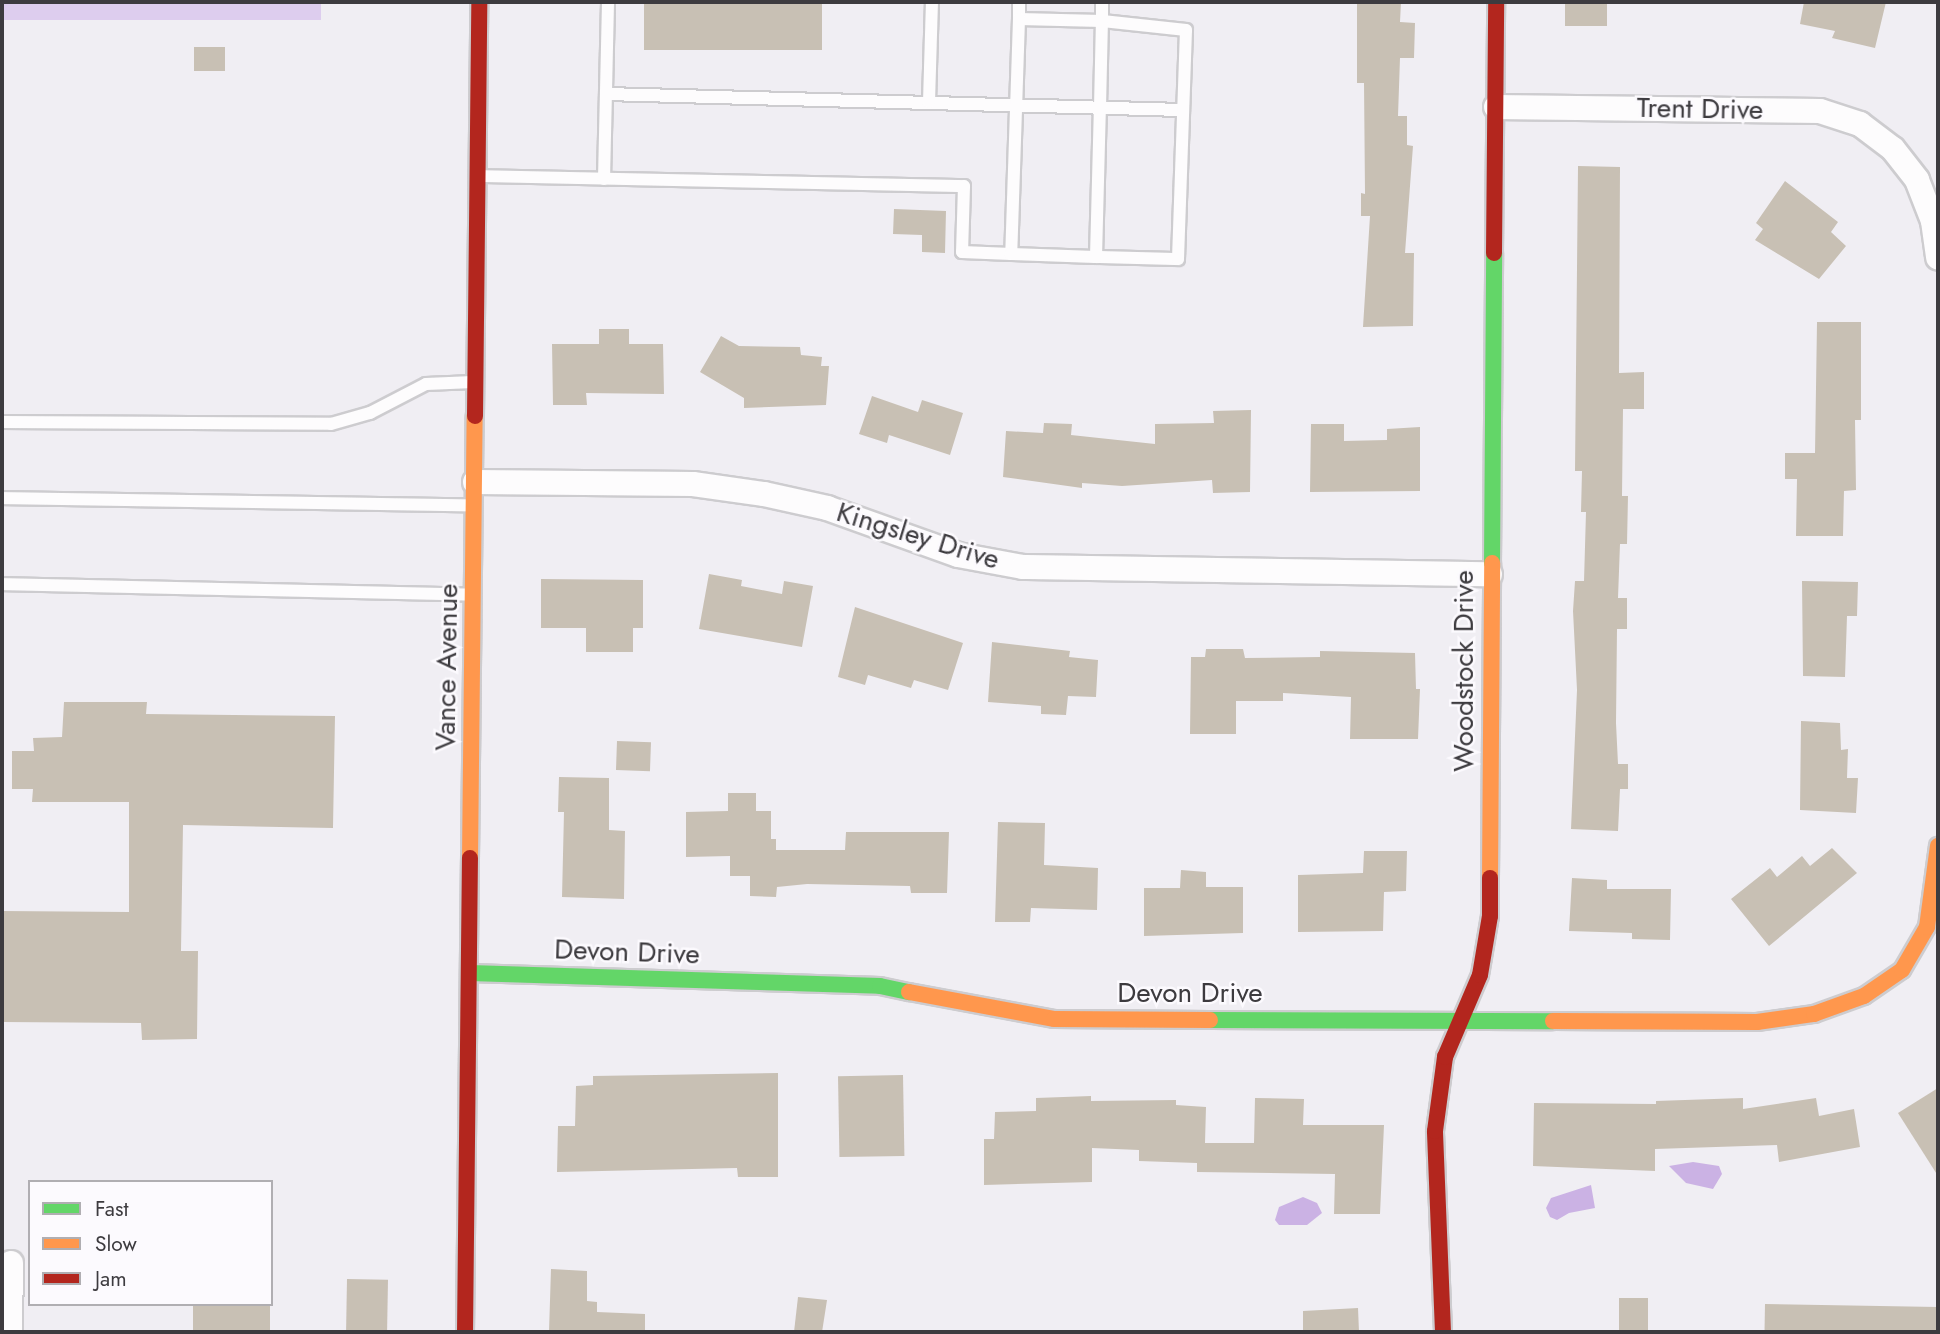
<!DOCTYPE html>
<style>
body{margin:0}
#map{position:relative;width:1940px;height:1334px;overflow:hidden;background:#f0eef3;font-family:Jost,sans-serif}
div>[style]{position:absolute}
[style*='--x']{left:calc(var(--x)*1px);top:calc(var(--y)*1px);width:calc(var(--w)*1px);rotate:calc(var(--a)*1deg)}
.green>*{inset:0;background:#ddcdee;transform-origin:0 0}
.water>*{inset:0;background:#cbb2e4}
.building>*{inset:0;background:#c8c0b4;transform-origin:0 0}
.roads{filter:drop-shadow(2px 0 #cdcccf) drop-shadow(-2px 0 #cdcccf) drop-shadow(0 2px #cdcccf) drop-shadow(0 -2px #cdcccf)}
.lane>*{height:12px;margin:-6px;padding:0 6px;transform-origin:6px;border-radius:6px;background:#fdfcfd}
.street>*{height:24px;margin:-12px;padding:0 12px;transform-origin:12px;border-radius:12px;background:#fdfcfd}
.fast>*{height:16px;margin:-8px;padding:0 8px;transform-origin:8px;border-radius:8px;background:#63d668}
.slow>*{height:16px;margin:-8px;padding:0 8px;transform-origin:8px;border-radius:8px;background:#ff974d}
.jam>*{height:16px;margin:-8px;padding:0 8px;transform-origin:8px;border-radius:8px;background:#b3261e}
span{translate:-50% -50%;white-space:nowrap;text-align:center;line-height:1.15;-webkit-text-stroke:5px #fcfafe;paint-order:stroke}
.street-label{font-size:28px;color:#3d3b3f}
.frame{position:absolute;inset:0;border:4px solid #3d3b3f;pointer-events:none}
.legend{position:absolute;left:28px;top:1180px;width:245px;height:126px;box-sizing:border-box;background:#fcfafe;border:2px solid #b0aeb2;margin:0;padding:9px 12px;list-style:none;font-size:21px;color:#3d3b3f}
.legend li{display:flex;align-items:center;gap:14px;height:35px}
.legend b{width:35px;border:2px solid #b0aeb2}
</style>
<div id="map">
<div class="green">
<div style="left:2px;top:2px;width:319px;height:18px"></div>
</div>
<div class="water">
<div style="clip-path:polygon(1693px 1162px,1719px 1166px,1722px 1174px,1713px 1189px,1686px 1183px,1669px 1166px)"></div>
<div style="clip-path:polygon(1591px 1185px,1595px 1208px,1569px 1213px,1557px 1220px,1550px 1217px,1546px 1208px,1551px 1198px)"></div>
<div style="clip-path:polygon(1303px 1197px,1317px 1203px,1322px 1213px,1307px 1225px,1279px 1225px,1275px 1220px,1279px 1207px)"></div>
</div>
<div class="building">
<div style="left:644px;top:2px;width:178px;height:48px"></div>
<div style="clip-path:polygon(1357px 2px,1401px 2px,1400px 22px,1415px 23px,1414px 58px,1400px 58px,1398px 116px,1407px 116px,1407px 145px,1413px 146px,1405px 253px,1414px 253px,1413px 326px,1363px 327px,1370px 216px,1361px 216px,1361px 193px,1365px 194px,1364px 83px,1357px 83px)"></div>
<div style="left:1565px;top:2px;width:42px;height:24px"></div>
<div style="clip-path:polygon(1804px 2px,1886px 2px,1875px 48px,1832px 38px,1835px 31px,1800px 24px)"></div>
<div style="left:194px;top:47px;width:31px;height:24px"></div>
<div style="clip-path:polygon(1578px 166px,1620px 167px,1619px 373px,1644px 372px,1644px 409px,1623px 409px,1622px 496px,1628px 496px,1627px 544px,1620px 544px,1618px 598px,1627px 598px,1627px 629px,1617px 629px,1616px 723px,1618px 764px,1628px 764px,1628px 789px,1620px 789px,1618px 831px,1571px 829px,1577px 690px,1573px 611px,1575px 581px,1584px 581px,1586px 512px,1581px 512px,1582px 471px,1575px 471px)"></div>
<div style="clip-path:polygon(1785px 181px,1838px 222px,1831px 232px,1846px 246px,1819px 279px,1755px 240px,1763px 229px,1756px 223px)"></div>
<div style="clip-path:polygon(894px 209px,946px 211px,945px 253px,922px 252px,922px 235px,893px 234px)"></div>
<div style="clip-path:polygon(1817px 322px,1861px 322px,1861px 420px,1855px 420px,1856px 490px,1844px 491px,1843px 536px,1796px 536px,1797px 479px,1785px 479px,1785px 453px,1815px 453px)"></div>
<div style="clip-path:polygon(599px 329px,629px 329px,629px 344px,663px 344px,664px 394px,586px 393px,587px 405px,553px 405px,552px 344px,599px 344px)"></div>
<div style="clip-path:polygon(721px 336px,739px 346px,800px 347px,801px 355px,822px 357px,821px 366px,829px 366px,826px 405px,744px 408px,744px 398px,700px 372px)"></div>
<div style="clip-path:polygon(872px 396px,918px 412px,922px 400px,963px 413px,950px 455px,889px 435px,887px 443px,859px 434px)"></div>
<div style="clip-path:polygon(1251px 410px,1250px 492px,1213px 493px,1212px 480px,1122px 486px,1082px 483px,1082px 488px,1003px 477px,1006px 431px,1043px 433px,1044px 423px,1072px 424px,1071px 435px,1155px 444px,1155px 424px,1214px 423px,1213px 411px)"></div>
<div style="clip-path:polygon(1311px 424px,1344px 424px,1344px 441px,1387px 440px,1387px 429px,1420px 427px,1420px 491px,1310px 492px)"></div>
<div style="clip-path:polygon(709px 574px,742px 580px,741px 586px,782px 594px,784px 581px,813px 586px,802px 647px,699px 629px)"></div>
<div style="clip-path:polygon(541px 579px,643px 580px,643px 628px,633px 628px,633px 652px,586px 652px,586px 628px,541px 628px)"></div>
<div style="clip-path:polygon(1802px 581px,1858px 582px,1857px 616px,1847px 616px,1845px 677px,1803px 676px)"></div>
<div style="clip-path:polygon(855px 607px,963px 643px,948px 690px,914px 680px,911px 688px,868px 675px,865px 685px,838px 677px)"></div>
<div style="clip-path:polygon(992px 642px,1070px 651px,1069px 657px,1098px 660px,1096px 697px,1068px 696px,1066px 715px,1041px 714px,1041px 706px,988px 702px)"></div>
<div style="clip-path:polygon(1206px 649px,1243px 649px,1245px 658px,1320px 657px,1320px 651px,1415px 653px,1416px 689px,1420px 689px,1418px 739px,1350px 739px,1351px 697px,1283px 693px,1283px 701px,1236px 701px,1236px 734px,1190px 734px,1191px 657px,1205px 657px)"></div>
<div style="clip-path:polygon(64px 702px,147px 702px,146px 714px,335px 716px,333px 828px,183px 825px,181px 951px,198px 951px,197px 1039px,142px 1040px,141px 1023px,2px 1022px,2px 911px,129px 912px,129px 802px,32px 802px,33px 789px,12px 789px,12px 751px,34px 751px,33px 738px,62px 737px)"></div>
<div style="clip-path:polygon(1801px 721px,1840px 723px,1841px 750px,1848px 749px,1847px 778px,1858px 778px,1856px 813px,1800px 810px)"></div>
<div style="left:617px;top:741px;width:34px;height:29px;rotate:2deg"></div>
<div style="clip-path:polygon(559px 777px,609px 778px,609px 830px,625px 831px,624px 899px,562px 897px,564px 812px,558px 812px)"></div>
<div style="clip-path:polygon(728px 793px,756px 793px,756px 811px,771px 811px,771px 839px,776px 839px,776px 850px,845px 850px,846px 832px,949px 832px,947px 893px,911px 893px,910px 886px,807px 884px,777px 887px,776px 897px,750px 896px,750px 876px,730px 876px,730px 856px,686px 857px,686px 812px,728px 811px)"></div>
<div style="clip-path:polygon(998px 822px,1045px 823px,1044px 865px,1098px 868px,1097px 910px,1031px 908px,1030px 922px,995px 922px)"></div>
<div style="clip-path:polygon(1832px 848px,1857px 873px,1769px 946px,1731px 899px,1770px 868px,1777px 877px,1802px 856px,1810px 866px)"></div>
<div style="clip-path:polygon(1364px 851px,1407px 851px,1406px 891px,1384px 892px,1383px 931px,1298px 932px,1298px 875px,1363px 873px)"></div>
<div style="clip-path:polygon(1181px 870px,1206px 872px,1206px 887px,1243px 887px,1243px 933px,1144px 936px,1144px 888px,1180px 888px)"></div>
<div style="clip-path:polygon(1572px 878px,1607px 880px,1607px 889px,1671px 889px,1670px 940px,1632px 939px,1632px 933px,1569px 931px)"></div>
<div style="clip-path:polygon(778px 1073px,778px 1177px,738px 1177px,737px 1168px,557px 1172px,558px 1126px,575px 1126px,576px 1086px,593px 1085px,593px 1076px)"></div>
<div style="left:903px;top:1075px;width:81px;height:65px;rotate:89deg"></div>
<div style="clip-path:polygon(1938px 1088px,1938px 1176px,1898px 1113px)"></div>
<div style="clip-path:polygon(1091px 1096px,1091px 1101px,1176px 1100px,1176px 1105px,1206px 1107px,1205px 1143px,1254px 1143px,1255px 1098px,1304px 1099px,1303px 1125px,1384px 1125px,1380px 1214px,1334px 1214px,1335px 1174px,1197px 1172px,1197px 1163px,1139px 1161px,1139px 1150px,1092px 1148px,1092px 1182px,984px 1185px,984px 1139px,994px 1139px,995px 1112px,1036px 1111px,1036px 1098px)"></div>
<div style="clip-path:polygon(1743px 1098px,1743px 1109px,1816px 1098px,1819px 1116px,1854px 1109px,1860px 1147px,1779px 1162px,1777px 1145px,1655px 1149px,1655px 1171px,1533px 1166px,1534px 1103px,1656px 1104px,1656px 1101px)"></div>
<div style="clip-path:polygon(551px 1269px,587px 1271px,587px 1301px,597px 1302px,597px 1312px,645px 1314px,645px 1332px,549px 1332px)"></div>
<div style="left:347px;top:1279px;width:41px;height:53px;rotate:1deg"></div>
<div style="clip-path:polygon(798px 1297px,827px 1300px,822px 1332px,794px 1332px)"></div>
<div style="left:1619px;top:1298px;width:29px;height:34px"></div>
<div style="left:193px;top:1304px;width:77px;height:28px"></div>
<div style="left:1765px;top:1304px;width:173px;height:28px;rotate:1deg"></div>
<div style="clip-path:polygon(1358px 1308px,1359px 1332px,1303px 1332px,1303px 1311px)"></div>
</div>
<div class="roads">
<div class="lane">
<div style="--x:1019;--y:19;--w:17;--a:-90"></div>
<div style="--x:606;--y:94;--w:577;--a:1.59"></div>
<div style="--x:929;--y:102;--w:100;--a:-88.3"></div>
<div style="--x:478;--y:176;--w:486;--a:1.2"></div>
<div style="--x:964;--y:186;--w:66;--a:91.7"></div>
<div style="--x:962;--y:252;--w:49;--a:2.3"></div>
<div style="--x:604;--y:179;--w:177;--a:-88.7"></div>
<div style="--x:1096;--y:257;--w:82;--a:1.4"></div>
<div style="--x:1178;--y:259;--w:229;--a:-88"></div>
<div style="--x:1186;--y:30;--w:84;--a:-173.9"></div>
<div style="--x:1102;--y:21;--w:83;--a:-178.6"></div>
<div style="--x:1019;--y:19;--w:235;--a:91.9"></div>
<div style="--x:1011;--y:254;--w:85;--a:2"></div>
<div style="--x:1096;--y:257;--w:150;--a:-88.5"></div>
<div style="--x:1100;--y:107;--w:86;--a:-88.7"></div>
<div style="--x:1102;--y:21;--w:19;--a:-90"></div>
<div style="--x:2;--y:422;--w:329;--a:0.3"></div>
<div style="--x:331;--y:424;--w:41;--a:-15.8"></div>
<div style="--x:370;--y:413;--w:63;--a:-27.4"></div>
<div style="--x:426;--y:384;--w:47;--a:-2.4"></div>
<div style="--x:2;--y:498;--w:468;--a:0.9"></div>
<div style="--x:2;--y:584;--w:468;--a:1.3"></div>
</div>
<div class="street">
<div style="--x:1496;--y:107;--w:324;--a:0.7"></div>
<div style="--x:1820;--y:111;--w:42;--a:18"></div>
<div style="--x:1860;--y:124;--w:41;--a:37.1"></div>
<div style="--x:1893;--y:149;--w:39;--a:52"></div>
<div style="--x:1917;--y:180;--w:44;--a:68.7"></div>
<div style="--x:1933;--y:221;--w:37;--a:82"></div>
<div style="--x:475;--y:482;--w:218;--a:0.5"></div>
<div style="--x:693;--y:484;--w:72;--a:8"></div>
<div style="--x:764;--y:494;--w:65;--a:12.5"></div>
<div style="--x:827;--y:508;--w:139;--a:19.7"></div>
<div style="--x:958;--y:555;--w:66;--a:10.5"></div>
<div style="--x:1023;--y:567;--w:467;--a:0.9"></div>
<div style="--x:10;--y:1332;--w:69;--a:-89.2"></div>
</div>
<div class="fast">
<div style="--x:1492;--y:563;--w:310;--a:-89.6"></div>
<div style="--x:470;--y:973;--w:410;--a:1.8"></div>
<div style="--x:880;--y:986;--w:30;--a:12"></div>
<div style="--x:1210;--y:1020;--w:343;--a:0.2"></div>
</div>
<div class="slow">
<div style="--x:470;--y:858;--w:442;--a:-89.4"></div>
<div style="--x:1490;--y:878;--w:315;--a:-89.6"></div>
<div style="--x:909;--y:992;--w:147;--a:10.5"></div>
<div style="--x:1054;--y:1019;--w:156;--a:0.4"></div>
<div style="--x:1553;--y:1021;--w:204;--a:0.3"></div>
<div style="--x:1757;--y:1022;--w:58;--a:-8"></div>
<div style="--x:1814;--y:1014;--w:53;--a:-19.8"></div>
<div style="--x:1864;--y:996;--w:46;--a:-34.4"></div>
<div style="--x:1902;--y:970;--w:50;--a:-59.8"></div>
<div style="--x:1927;--y:927;--w:82;--a:-82.3"></div>
</div>
<div class="jam">
<div style="--x:1494;--y:253;--w:251;--a:-89.5"></div>
<div style="--x:475;--y:416;--w:414;--a:-89.4"></div>
<div style="--x:465;--y:1332;--w:474;--a:-89.4"></div>
<div style="--x:1443;--y:1332;--w:201;--a:-92.3"></div>
<div style="--x:1435;--y:1131;--w:75;--a:-82.3"></div>
<div style="--x:1445;--y:1057;--w:89;--a:-66.9"></div>
<div style="--x:1480;--y:975;--w:60;--a:-80.4"></div>
<div style="--x:1490;--y:916;--w:38;--a:-90"></div>
</div>
</div>
<div class="street-label">
<span style="left:1700px;top:109px;rotate:1deg">Trent Drive</span>
<span style="left:918px;top:536px;rotate:17deg">Kingsley Drive</span>
<span style="left:447px;top:667px;rotate:-89deg">Vance Avenue</span>
<span style="left:1464px;top:671px;rotate:-90deg">Woodstock Drive</span>
<span style="left:627px;top:952px;rotate:2deg">Devon Drive</span>
<span style="left:1190px;top:993px">Devon Drive</span>
</div>
<div class="frame"></div>
<ul class="legend">
<li><b style="height:9px;background:#63d668"></b>Fast</li>
<li><b style="height:9px;background:#ff974d"></b>Slow</li>
<li><b style="height:9px;background:#b3261e"></b>Jam</li>
</ul>
</div>
